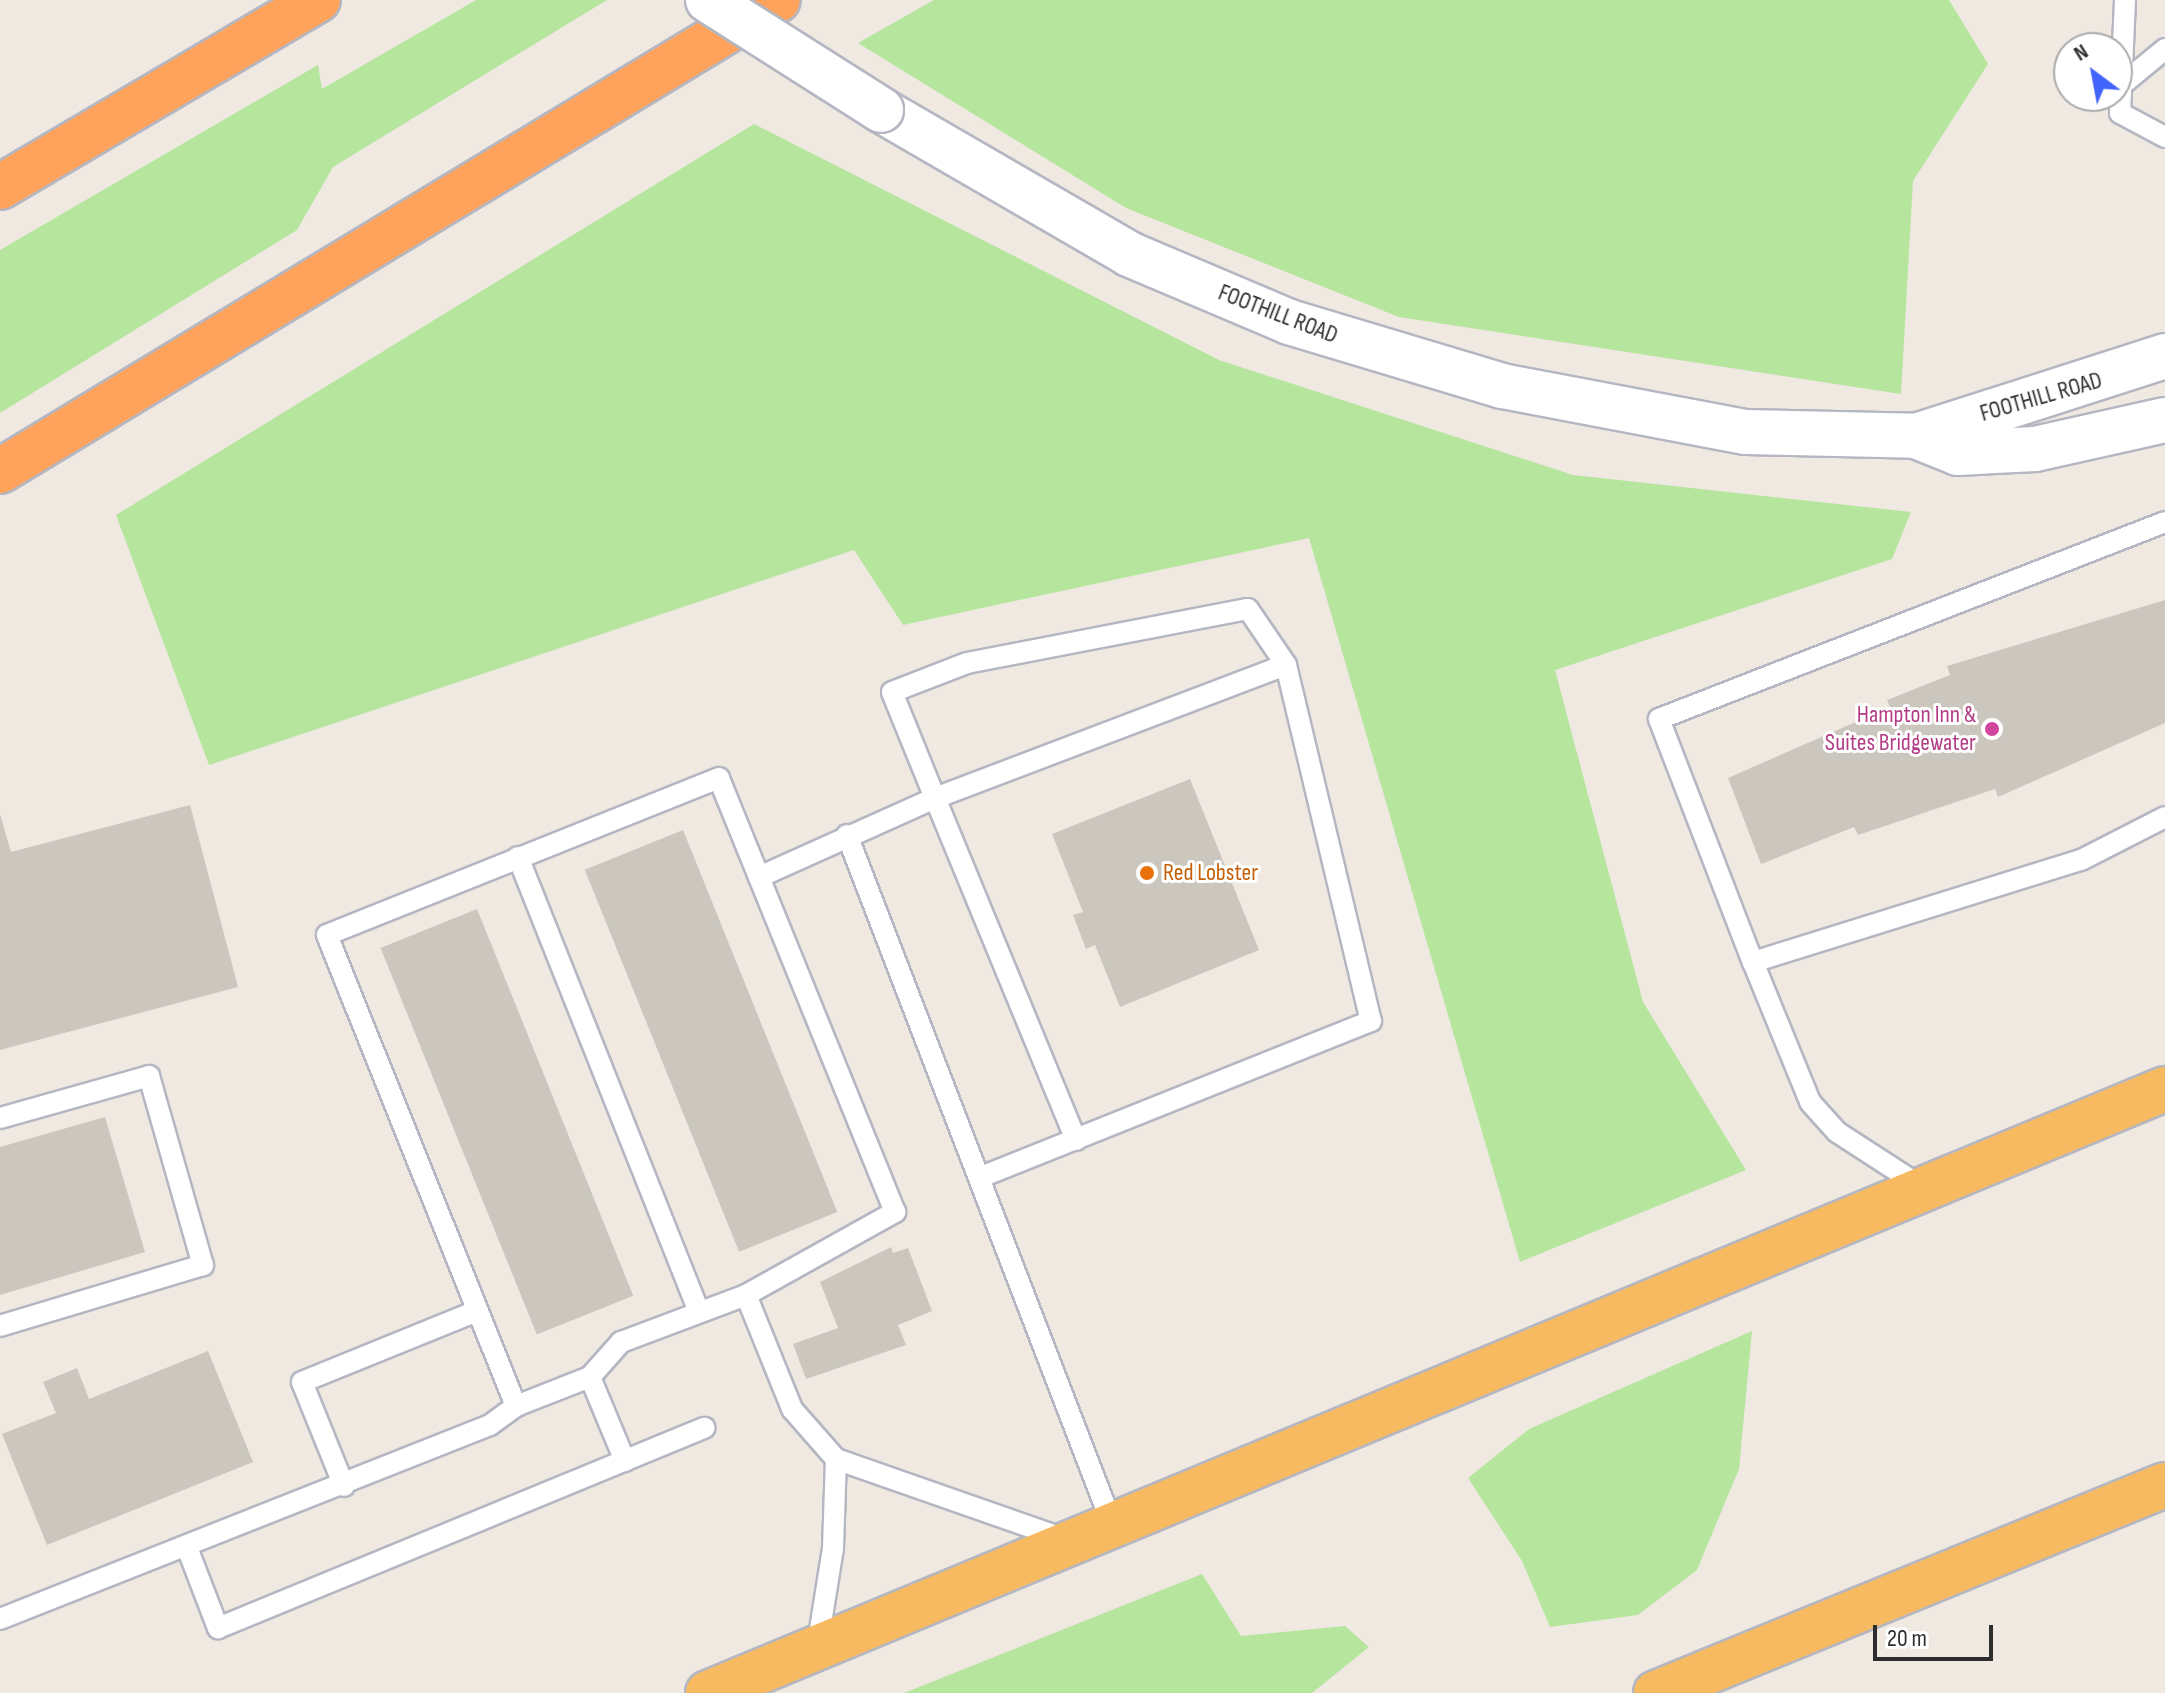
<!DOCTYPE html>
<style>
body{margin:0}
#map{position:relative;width:2165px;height:1693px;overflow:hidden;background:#efe9e1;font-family:"Sofia Sans Condensed",sans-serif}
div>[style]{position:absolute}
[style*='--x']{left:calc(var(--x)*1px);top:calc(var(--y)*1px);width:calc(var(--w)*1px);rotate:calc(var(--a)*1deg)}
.green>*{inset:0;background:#b6e59e}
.building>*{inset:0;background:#cbc7bf;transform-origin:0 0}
.roads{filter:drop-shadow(2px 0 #b4b7c1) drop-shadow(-2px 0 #b4b7c1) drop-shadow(0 2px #b4b7c1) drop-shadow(0 -2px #b4b7c1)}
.service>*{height:20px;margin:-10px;padding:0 10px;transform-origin:10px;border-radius:10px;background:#fff}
.tertiary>*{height:44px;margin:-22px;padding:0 22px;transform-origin:22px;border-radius:22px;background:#fff}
.trunk>*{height:44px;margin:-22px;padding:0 22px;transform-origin:22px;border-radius:22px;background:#f8ba60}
.motorway>*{height:44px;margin:-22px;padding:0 22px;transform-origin:22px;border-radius:22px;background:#ffa35c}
.bridges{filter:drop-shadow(2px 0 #b4b7c1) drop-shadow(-2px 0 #b4b7c1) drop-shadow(0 2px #b4b7c1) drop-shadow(0 -2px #b4b7c1)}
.tertiary-bridge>*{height:44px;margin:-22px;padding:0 22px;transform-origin:22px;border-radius:22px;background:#fff}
.dots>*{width:22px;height:22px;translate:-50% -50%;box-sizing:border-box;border:4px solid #fff;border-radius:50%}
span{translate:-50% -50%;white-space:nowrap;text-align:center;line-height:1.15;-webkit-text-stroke:6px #fff;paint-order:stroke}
.street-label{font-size:24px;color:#2e2e2e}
.hotel-label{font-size:24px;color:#b23c85}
.right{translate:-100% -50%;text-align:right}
.food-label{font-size:24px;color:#c56008}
.left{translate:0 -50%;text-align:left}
.north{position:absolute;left:2053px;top:32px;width:80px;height:80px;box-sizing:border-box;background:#fff;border:2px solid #ababab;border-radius:50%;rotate:328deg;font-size:22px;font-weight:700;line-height:32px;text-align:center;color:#2e2e2e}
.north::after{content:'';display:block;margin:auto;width:28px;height:36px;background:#4264fb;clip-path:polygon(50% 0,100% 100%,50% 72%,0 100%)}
.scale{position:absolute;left:1873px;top:1625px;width:120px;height:36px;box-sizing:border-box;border:4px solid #2e2e2e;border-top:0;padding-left:10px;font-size:24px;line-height:28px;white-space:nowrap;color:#2e2e2e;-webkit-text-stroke:6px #fff;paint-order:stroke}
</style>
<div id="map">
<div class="green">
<div style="clip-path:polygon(476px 0,607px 0,333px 167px,297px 230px,0 413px,0 250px,318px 65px,322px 89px)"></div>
<div style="clip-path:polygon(934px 0,1949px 0,1988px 64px,1913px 181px,1901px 394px,1399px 317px,1126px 208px,858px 43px)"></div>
<div style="clip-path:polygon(754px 124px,1219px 360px,1573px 475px,1911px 512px,1892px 559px,1555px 670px,1643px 1002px,1746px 1170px,1520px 1262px,1309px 538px,903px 625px,854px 550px,209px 765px,116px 515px)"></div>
<div style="clip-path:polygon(1752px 1331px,1739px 1469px,1697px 1570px,1638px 1615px,1550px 1627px,1522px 1561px,1468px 1478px,1529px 1429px)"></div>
<div style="clip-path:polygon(1202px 1574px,1241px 1636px,1345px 1626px,1369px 1647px,1312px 1693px,904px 1693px)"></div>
</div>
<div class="building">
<div style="clip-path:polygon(2165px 600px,2165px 723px,1998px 797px,1995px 789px,1858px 835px,1854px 827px,1761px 864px,1728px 778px,1890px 707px,1887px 700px,1950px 675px,1947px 666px)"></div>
<div style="clip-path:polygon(1190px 779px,1259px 950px,1120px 1007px,1095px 945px,1086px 949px,1073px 915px,1083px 912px,1052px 834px)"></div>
<div style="clip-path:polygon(190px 805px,238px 987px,0 1050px,0 814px,11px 852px)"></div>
<div style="left:683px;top:830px;width:412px;height:106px;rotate:68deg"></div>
<div style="left:477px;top:909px;width:417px;height:104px;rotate:68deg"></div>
<div style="clip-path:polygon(105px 1117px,145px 1252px,0 1295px,0 1147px)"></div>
<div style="clip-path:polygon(891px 1247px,893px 1253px,908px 1248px,932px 1311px,898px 1325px,906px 1345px,806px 1379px,793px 1344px,838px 1328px,820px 1282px)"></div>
<div style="clip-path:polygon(208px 1351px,253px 1462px,47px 1545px,2px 1434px,56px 1413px,43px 1382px,77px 1368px,89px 1399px)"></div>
</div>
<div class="roads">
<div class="service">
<div style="--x:2125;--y:0;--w:113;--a:92.5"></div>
<div style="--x:2120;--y:113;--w:51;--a:28.1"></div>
<div style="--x:2125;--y:82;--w:52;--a:-39.5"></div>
<div style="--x:2165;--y:522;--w:543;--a:158.73"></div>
<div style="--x:1659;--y:719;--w:261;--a:68.9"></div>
<div style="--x:1753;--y:962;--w:343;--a:-17.3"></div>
<div style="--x:2081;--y:860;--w:94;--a:-27.1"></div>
<div style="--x:847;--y:835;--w:744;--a:68.96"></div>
<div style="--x:518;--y:857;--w:489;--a:68.3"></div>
<div style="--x:759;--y:877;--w:193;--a:-24.2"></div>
<div style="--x:935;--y:798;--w:114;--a:-112.1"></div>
<div style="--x:892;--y:692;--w:80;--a:-21.1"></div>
<div style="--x:967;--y:663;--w:286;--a:-10.9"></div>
<div style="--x:1248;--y:609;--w:68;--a:55.8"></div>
<div style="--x:1286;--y:665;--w:366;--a:76.6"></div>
<div style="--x:1371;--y:1021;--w:421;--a:158.2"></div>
<div style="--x:1753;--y:962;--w:151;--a:67.8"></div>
<div style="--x:1810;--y:1102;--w:40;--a:48"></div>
<div style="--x:1837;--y:1132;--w:101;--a:32.9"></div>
<div style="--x:0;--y:1118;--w:155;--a:-15.7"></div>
<div style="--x:149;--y:1076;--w:197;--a:74.1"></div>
<div style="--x:203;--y:1265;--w:212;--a:163.3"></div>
<div style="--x:1076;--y:1140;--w:370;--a:-112.4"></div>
<div style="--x:935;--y:798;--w:375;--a:-20.8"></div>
<div style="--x:746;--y:1295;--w:123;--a:68"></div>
<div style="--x:792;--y:1409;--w:67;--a:48.7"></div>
<div style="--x:836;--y:1459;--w:245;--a:19.3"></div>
<div style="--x:590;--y:1377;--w:91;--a:67.4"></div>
<div style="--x:344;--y:1486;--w:112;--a:-112"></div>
<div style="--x:302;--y:1382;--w:189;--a:-22.1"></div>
<div style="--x:188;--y:1550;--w:84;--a:69"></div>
<div style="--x:218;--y:1628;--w:526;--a:-22.37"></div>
<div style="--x:0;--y:1619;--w:527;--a:-21.6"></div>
<div style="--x:490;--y:1425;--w:32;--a:-36"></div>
<div style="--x:516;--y:1406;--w:79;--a:-21.4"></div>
<div style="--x:590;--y:1377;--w:47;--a:-48.5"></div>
<div style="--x:621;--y:1342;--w:134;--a:-20.6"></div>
<div style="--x:746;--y:1295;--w:171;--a:-29.1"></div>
<div style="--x:895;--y:1212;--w:468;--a:-112.1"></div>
<div style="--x:719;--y:778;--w:422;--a:158.2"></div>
<div style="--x:327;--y:935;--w:508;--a:68.14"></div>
<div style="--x:817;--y:1648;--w:101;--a:-80.9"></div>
<div style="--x:833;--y:1548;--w:89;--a:-88.1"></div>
</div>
<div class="tertiary">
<div style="--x:881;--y:110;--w:287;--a:30.1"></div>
<div style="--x:1129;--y:254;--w:174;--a:23"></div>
<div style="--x:1289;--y:322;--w:222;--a:16.7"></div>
<div style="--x:1502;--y:386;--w:248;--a:10.7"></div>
<div style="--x:1746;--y:432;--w:170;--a:1.3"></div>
<div style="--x:1916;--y:436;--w:45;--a:22"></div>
<div style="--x:1958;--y:453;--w:77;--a:-3"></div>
<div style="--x:2035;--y:449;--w:133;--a:-12.6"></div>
<div style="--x:1916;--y:436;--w:262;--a:-17.8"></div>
</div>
<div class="trunk">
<div style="--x:708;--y:1693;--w:1577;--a:-22.52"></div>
<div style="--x:1656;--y:1693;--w:550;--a:-22.23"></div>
</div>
<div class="motorway">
<div style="--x:0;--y:187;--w:369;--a:-30.5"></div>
<div style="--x:0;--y:471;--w:909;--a:-31.19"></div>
</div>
</div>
<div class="bridges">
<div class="tertiary-bridge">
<div style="--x:708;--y:0;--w:205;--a:32.4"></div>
</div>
</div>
<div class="dots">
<div style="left:1992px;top:729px;background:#d1479c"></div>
<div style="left:1147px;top:873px;background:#e8710a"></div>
</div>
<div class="street-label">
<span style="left:1278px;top:314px;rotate:21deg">FOOTHILL ROAD</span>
<span style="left:2041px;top:397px;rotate:-16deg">FOOTHILL ROAD</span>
</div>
<div class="hotel-label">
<span class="right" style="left:1976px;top:729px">Hampton Inn &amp;<br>Suites Bridgewater</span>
</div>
<div class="food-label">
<span class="left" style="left:1163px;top:873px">Red Lobster</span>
</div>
<div class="north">N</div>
<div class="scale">20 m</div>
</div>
